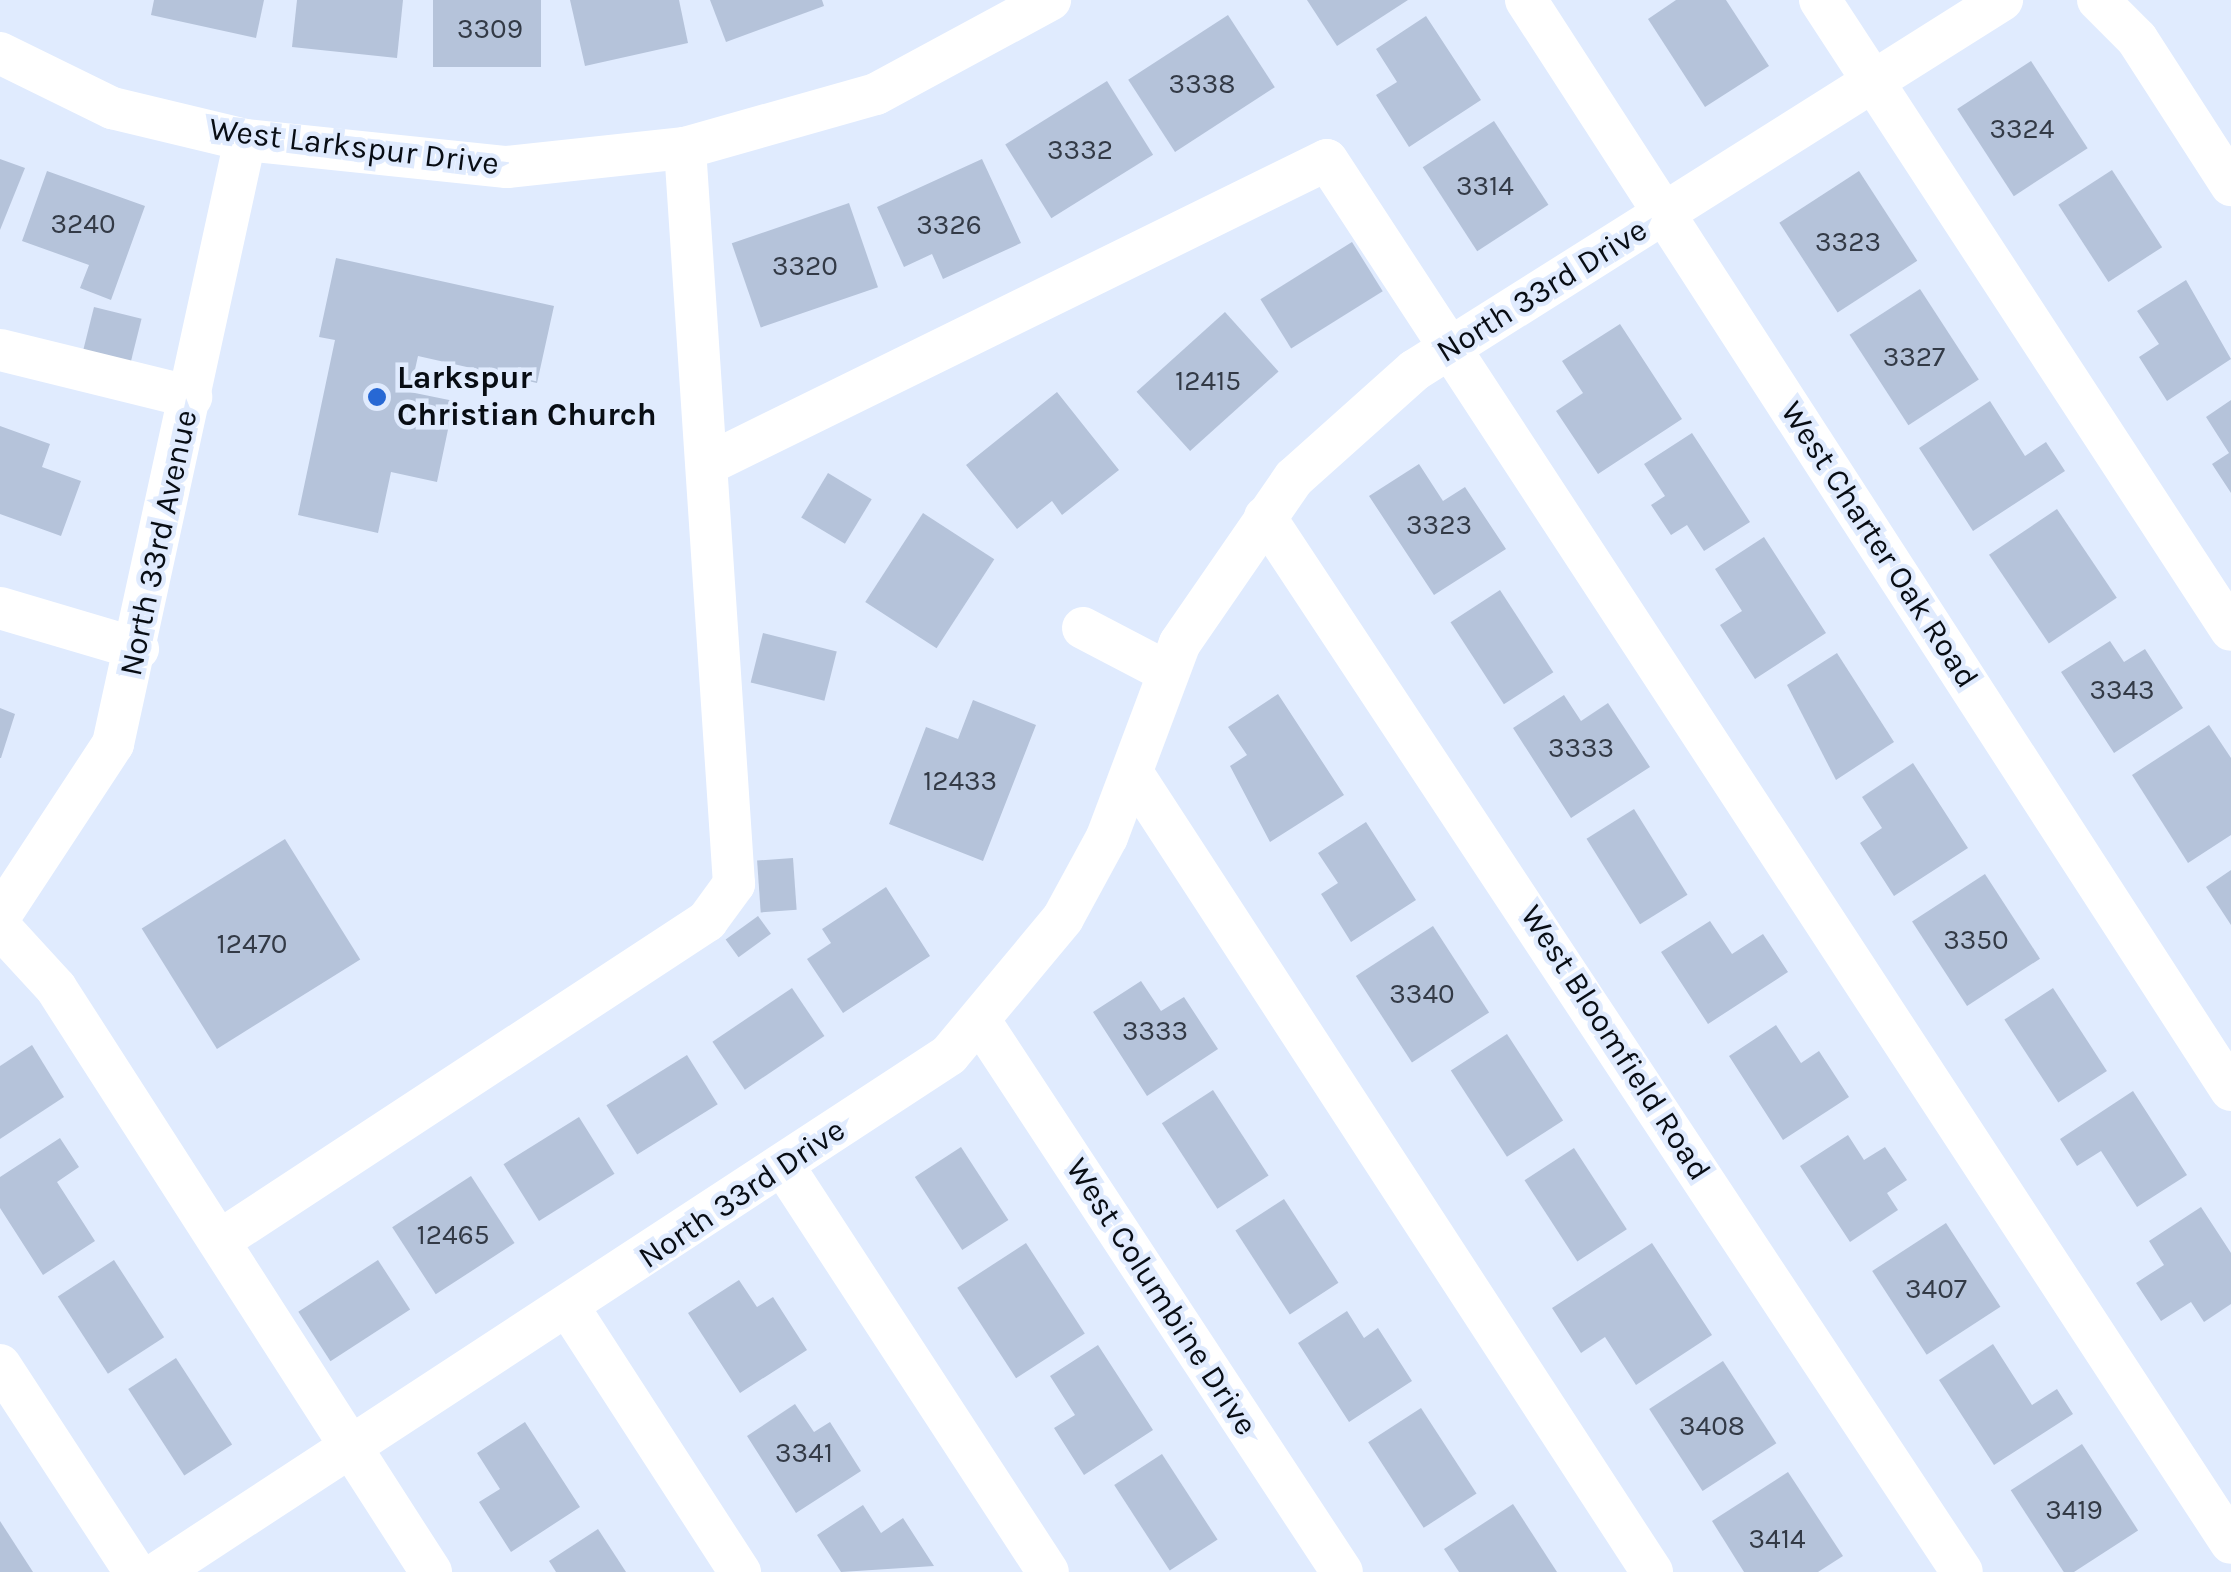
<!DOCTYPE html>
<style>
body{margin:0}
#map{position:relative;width:2231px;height:1572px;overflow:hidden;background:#e0ebfe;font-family:Karla,sans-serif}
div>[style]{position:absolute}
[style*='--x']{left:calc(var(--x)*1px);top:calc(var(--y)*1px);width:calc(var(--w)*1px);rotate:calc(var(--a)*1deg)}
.building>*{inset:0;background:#b5c3da;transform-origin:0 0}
.minor>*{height:42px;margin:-21px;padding:0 21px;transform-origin:21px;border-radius:21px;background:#fff}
.dots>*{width:28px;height:28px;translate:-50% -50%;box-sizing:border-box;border:5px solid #e0ebfe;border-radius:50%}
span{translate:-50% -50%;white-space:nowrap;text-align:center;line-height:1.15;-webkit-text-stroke:9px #e0ebfe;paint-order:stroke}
.number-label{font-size:28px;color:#333a46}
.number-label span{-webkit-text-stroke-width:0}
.street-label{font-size:32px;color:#080d14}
.poi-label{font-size:32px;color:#080d14;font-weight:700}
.left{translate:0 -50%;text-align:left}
</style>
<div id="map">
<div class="building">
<div style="clip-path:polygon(154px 0,264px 0,256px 38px,151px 15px)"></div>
<div style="clip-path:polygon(297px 0,403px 0,397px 58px,292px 47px)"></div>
<div style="left:433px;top:0;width:108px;height:67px"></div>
<div style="clip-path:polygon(570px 0,679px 0,688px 43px,585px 66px)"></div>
<div style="clip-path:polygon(710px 0,822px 0,824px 6px,726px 42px)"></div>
<div style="clip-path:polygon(1307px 0,1408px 0,1337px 46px)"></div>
<div style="clip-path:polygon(1676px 0,1726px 0,1769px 66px,1705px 107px,1648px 19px)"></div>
<div style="left:1228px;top:15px;width:86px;height:119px;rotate:57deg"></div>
<div style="clip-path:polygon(1426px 16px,1481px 100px,1409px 147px,1376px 95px,1397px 82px,1376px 49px)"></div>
<div style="left:2031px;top:61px;width:104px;height:88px;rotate:57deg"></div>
<div style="left:1107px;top:81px;width:87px;height:120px;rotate:58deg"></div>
<div style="left:1494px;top:121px;width:100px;height:85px;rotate:57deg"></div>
<div style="clip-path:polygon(0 159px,25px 168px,0 230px)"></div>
<div style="clip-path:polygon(982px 159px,1021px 243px,943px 279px,932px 254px,904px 267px,877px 207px)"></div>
<div style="left:2112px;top:170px;width:92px;height:64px;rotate:57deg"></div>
<div style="clip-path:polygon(47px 171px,145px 206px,111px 300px,80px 288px,89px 265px,22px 241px)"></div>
<div style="left:1859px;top:171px;width:107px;height:95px;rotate:57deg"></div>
<div style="left:849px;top:203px;width:89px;height:124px;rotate:71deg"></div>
<div style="left:1352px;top:242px;width:58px;height:108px;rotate:58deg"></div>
<div style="clip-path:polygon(336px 258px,554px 306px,537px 383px,418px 356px,410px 392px,454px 401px,437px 482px,391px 472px,378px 533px,298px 515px,335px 340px,319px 337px)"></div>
<div style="clip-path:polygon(2186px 280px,2231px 359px,2167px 401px,2139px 357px,2159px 344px,2137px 311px)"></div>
<div style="left:1920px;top:289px;width:108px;height:84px;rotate:57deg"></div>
<div style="left:94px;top:307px;width:49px;height:48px;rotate:14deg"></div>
<div style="left:1225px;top:312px;width:80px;height:119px;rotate:48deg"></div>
<div style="clip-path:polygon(1620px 324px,1682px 419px,1598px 474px,1556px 411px,1583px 393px,1562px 361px)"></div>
<div style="clip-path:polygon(1057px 392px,1119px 470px,1062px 515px,1052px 501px,1017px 529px,966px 465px)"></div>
<div style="clip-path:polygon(2231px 400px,2231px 493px,2212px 464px,2229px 453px,2206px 417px)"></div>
<div style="clip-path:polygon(1990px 401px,2025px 456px,2046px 442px,2065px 471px,1973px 531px,1919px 448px)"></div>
<div style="clip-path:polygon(0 426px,50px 444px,42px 467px,81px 481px,61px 536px,0 514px)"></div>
<div style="clip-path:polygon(1692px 433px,1750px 522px,1704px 551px,1687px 525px,1671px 535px,1651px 505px,1665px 496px,1644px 464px)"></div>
<div style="clip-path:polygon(1419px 464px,1443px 501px,1465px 487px,1506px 549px,1434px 595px,1369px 496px)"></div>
<div style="left:828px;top:473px;width:51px;height:52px;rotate:31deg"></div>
<div style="left:2057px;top:509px;width:107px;height:82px;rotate:56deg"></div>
<div style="left:923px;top:513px;width:85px;height:106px;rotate:33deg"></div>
<div style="clip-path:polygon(1764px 537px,1826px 633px,1755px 679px,1720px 625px,1742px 611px,1715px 569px)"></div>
<div style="left:1500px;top:590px;width:98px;height:59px;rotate:57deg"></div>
<div style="left:763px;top:633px;width:76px;height:51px;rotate:14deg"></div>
<div style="clip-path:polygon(2110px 641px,2124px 662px,2145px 649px,2183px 708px,2114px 753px,2061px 672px)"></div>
<div style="clip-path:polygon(1837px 653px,1894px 742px,1836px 780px,1787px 685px)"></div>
<div style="clip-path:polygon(1278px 694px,1344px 795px,1270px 842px,1230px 766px,1247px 755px,1228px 727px)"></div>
<div style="clip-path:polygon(1564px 695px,1581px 721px,1608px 703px,1650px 767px,1571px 818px,1513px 728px)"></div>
<div style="clip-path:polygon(973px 700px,1036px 725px,983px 861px,889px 824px,926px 727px,958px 739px)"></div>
<div style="clip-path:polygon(0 708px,15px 714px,1px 758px,0 758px)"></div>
<div style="clip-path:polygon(2209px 725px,2231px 758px,2231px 835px,2188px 863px,2132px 775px)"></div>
<div style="clip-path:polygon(1913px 763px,1968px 848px,1894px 896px,1860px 843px,1882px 828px,1862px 797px)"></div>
<div style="left:1634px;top:809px;width:101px;height:56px;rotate:58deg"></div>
<div style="clip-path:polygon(1366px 822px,1416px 900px,1351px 942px,1321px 894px,1338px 883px,1318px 853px)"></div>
<div style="left:285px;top:839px;width:142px;height:169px;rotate:58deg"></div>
<div style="left:793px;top:858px;width:52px;height:36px;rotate:86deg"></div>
<div style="clip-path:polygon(2231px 870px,2231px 925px,2206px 887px)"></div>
<div style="left:1985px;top:874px;width:101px;height:87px;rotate:57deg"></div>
<div style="clip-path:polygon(886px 887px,930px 956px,843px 1013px,807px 959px,831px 943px,822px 929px)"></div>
<div style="left:758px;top:916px;width:22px;height:40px;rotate:54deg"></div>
<div style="clip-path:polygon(1710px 921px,1732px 954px,1763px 934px,1788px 972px,1708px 1024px,1661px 952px)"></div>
<div style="left:1433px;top:926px;width:103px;height:92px;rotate:57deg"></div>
<div style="clip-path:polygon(1141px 981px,1161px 1011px,1184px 997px,1218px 1049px,1147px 1096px,1093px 1012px)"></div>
<div style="left:792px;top:988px;width:58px;height:96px;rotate:56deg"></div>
<div style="left:2053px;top:988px;width:99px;height:58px;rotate:57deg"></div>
<div style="clip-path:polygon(1776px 1025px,1801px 1063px,1819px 1051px,1849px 1097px,1783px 1140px,1729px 1056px)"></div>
<div style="left:1507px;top:1034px;width:103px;height:67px;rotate:57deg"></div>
<div style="clip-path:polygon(32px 1045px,64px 1097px,0 1139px,0 1066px)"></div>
<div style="left:687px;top:1055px;width:58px;height:95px;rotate:58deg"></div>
<div style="left:1213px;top:1090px;width:102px;height:61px;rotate:57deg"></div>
<div style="clip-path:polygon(2133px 1091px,2187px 1175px,2137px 1207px,2101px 1151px,2077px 1166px,2060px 1139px)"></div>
<div style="left:579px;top:1117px;width:67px;height:89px;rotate:58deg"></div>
<div style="clip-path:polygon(1848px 1135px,1864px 1160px,1885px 1147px,1907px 1180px,1887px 1193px,1898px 1210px,1850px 1242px,1800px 1166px)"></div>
<div style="clip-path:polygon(60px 1138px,79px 1167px,57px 1182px,95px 1241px,43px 1275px,0 1208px,0 1177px)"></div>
<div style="left:961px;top:1147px;width:87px;height:55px;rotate:57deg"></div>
<div style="left:1574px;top:1148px;width:97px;height:59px;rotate:57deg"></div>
<div style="left:471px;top:1176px;width:80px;height:94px;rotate:57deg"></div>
<div style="left:1284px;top:1199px;width:100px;height:58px;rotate:57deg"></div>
<div style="clip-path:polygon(2201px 1207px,2231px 1253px,2231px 1304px,2204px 1322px,2191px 1302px,2161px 1321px,2136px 1283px,2164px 1265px,2149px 1241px)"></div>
<div style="left:1946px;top:1223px;width:100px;height:88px;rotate:57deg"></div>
<div style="left:1026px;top:1243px;width:108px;height:82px;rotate:57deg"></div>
<div style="clip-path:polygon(1652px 1243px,1712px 1335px,1636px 1385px,1605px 1337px,1581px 1353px,1552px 1308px)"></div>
<div style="left:114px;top:1260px;width:92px;height:67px;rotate:57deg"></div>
<div style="left:378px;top:1260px;width:59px;height:95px;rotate:57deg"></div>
<div style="clip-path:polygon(739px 1280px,757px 1307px,773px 1297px,807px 1350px,740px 1393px,688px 1313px)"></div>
<div style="clip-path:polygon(1347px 1311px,1364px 1338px,1378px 1328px,1412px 1381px,1349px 1422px,1298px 1343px)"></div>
<div style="clip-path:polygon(1993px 1344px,2032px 1405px,2057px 1389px,2073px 1414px,1994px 1465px,1939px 1380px)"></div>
<div style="clip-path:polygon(1098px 1345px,1153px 1430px,1084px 1475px,1054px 1428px,1075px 1415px,1050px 1376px)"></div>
<div style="left:176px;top:1358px;width:103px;height:57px;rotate:57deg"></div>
<div style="left:1723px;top:1361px;width:98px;height:88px;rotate:57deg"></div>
<div style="clip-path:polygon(795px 1404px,814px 1432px,830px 1422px,861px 1471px,796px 1513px,747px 1436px)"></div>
<div style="left:1421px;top:1408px;width:102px;height:63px;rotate:57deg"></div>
<div style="clip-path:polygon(525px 1422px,580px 1507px,511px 1552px,479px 1502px,500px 1489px,477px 1453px)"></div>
<div style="left:2082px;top:1444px;width:103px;height:85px;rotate:57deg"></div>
<div style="left:1162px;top:1454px;width:102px;height:57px;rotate:57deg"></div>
<div style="clip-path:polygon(1788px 1472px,1843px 1556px,1818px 1572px,1744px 1572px,1712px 1521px)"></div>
<div style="clip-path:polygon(1513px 1504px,1557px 1572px,1459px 1572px,1444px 1549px)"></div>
<div style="clip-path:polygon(863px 1505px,881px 1533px,903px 1518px,934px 1566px,841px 1572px,817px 1535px)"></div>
<div style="clip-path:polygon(0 1521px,33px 1572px,0 1572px)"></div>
<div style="clip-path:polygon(598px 1529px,626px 1572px,556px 1572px,549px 1561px)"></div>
</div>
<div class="minor">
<div style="--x:1526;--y:0;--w:1298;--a:57.11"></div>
<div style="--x:1820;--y:0;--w:752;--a:56.88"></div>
<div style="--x:2098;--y:0;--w:55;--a:45"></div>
<div style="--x:2137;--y:39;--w:174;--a:57.2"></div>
<div style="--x:0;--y:53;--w:125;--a:26.2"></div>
<div style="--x:112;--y:108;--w:137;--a:13.5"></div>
<div style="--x:245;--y:140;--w:263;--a:5.9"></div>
<div style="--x:507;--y:167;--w:179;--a:-6.1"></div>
<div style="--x:685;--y:148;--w:198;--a:-15.8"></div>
<div style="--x:876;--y:94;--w:198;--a:-28.4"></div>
<div style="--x:0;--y:350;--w:197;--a:13.8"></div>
<div style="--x:710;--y:463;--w:687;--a:-26.16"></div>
<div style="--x:1327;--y:160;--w:1652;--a:56.83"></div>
<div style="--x:1265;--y:517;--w:1264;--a:56.55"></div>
<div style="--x:0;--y:608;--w:144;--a:16.5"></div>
<div style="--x:1083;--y:628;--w:95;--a:27.6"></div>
<div style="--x:1133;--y:774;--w:952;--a:56.96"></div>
<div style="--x:0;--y:916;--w:206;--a:-56.7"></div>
<div style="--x:113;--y:744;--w:618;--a:-77.67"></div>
<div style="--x:0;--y:927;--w:83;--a:47.4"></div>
<div style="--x:56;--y:988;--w:694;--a:57.29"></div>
<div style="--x:980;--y:1021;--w:659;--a:56.7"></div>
<div style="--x:784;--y:1167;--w:483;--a:56.9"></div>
<div style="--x:219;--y:1241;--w:584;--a:-33.25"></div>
<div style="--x:707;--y:921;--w:46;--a:-53.9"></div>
<div style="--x:734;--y:884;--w:738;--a:-93.81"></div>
<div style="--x:569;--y:1308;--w:315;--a:57.1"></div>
<div style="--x:0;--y:1365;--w:247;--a:56.9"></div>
<div style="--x:159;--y:1572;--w:944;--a:-33.2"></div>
<div style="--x:949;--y:1055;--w:178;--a:-50.2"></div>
<div style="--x:1063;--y:918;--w:92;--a:-61.5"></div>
<div style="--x:1107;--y:837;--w:207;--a:-69.4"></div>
<div style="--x:1180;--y:643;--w:201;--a:-55.4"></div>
<div style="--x:1294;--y:478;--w:162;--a:-41.8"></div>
<div style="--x:1415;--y:370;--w:694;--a:-32.22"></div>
</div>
<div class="dots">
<div style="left:377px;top:397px;background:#2768d4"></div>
</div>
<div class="number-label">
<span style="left:490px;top:29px">3309</span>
<span style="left:1202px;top:84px">3338</span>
<span style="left:2022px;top:129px">3324</span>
<span style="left:1080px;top:150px">3332</span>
<span style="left:1485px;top:186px">3314</span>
<span style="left:83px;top:224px">3240</span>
<span style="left:949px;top:225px">3326</span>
<span style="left:1848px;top:242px">3323</span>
<span style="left:805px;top:266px">3320</span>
<span style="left:1914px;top:357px">3327</span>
<span style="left:1208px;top:381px">12415</span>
<span style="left:1439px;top:525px">3323</span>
<span style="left:2122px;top:690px">3343</span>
<span style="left:1581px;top:748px">3333</span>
<span style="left:960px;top:781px">12433</span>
<span style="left:1976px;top:940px">3350</span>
<span style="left:252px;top:944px">12470</span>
<span style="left:1422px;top:994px">3340</span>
<span style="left:1155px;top:1031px">3333</span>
<span style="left:453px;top:1235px">12465</span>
<span style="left:1936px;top:1289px">3407</span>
<span style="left:1712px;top:1426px">3408</span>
<span style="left:804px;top:1453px">3341</span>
<span style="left:2074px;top:1510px">3419</span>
<span style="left:1777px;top:1539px">3414</span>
</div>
<div class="street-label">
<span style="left:354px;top:147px;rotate:7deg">West Larkspur Drive</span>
<span style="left:1542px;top:291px;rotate:-32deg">North 33rd Drive</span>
<span style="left:159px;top:543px;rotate:-78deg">North 33rd Avenue</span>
<span style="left:1879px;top:545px;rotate:57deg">West Charter Oak Road</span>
<span style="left:1615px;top:1043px;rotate:57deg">West Bloomfield Road</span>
<span style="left:742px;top:1194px;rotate:-34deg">North 33rd Drive</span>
<span style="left:1161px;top:1297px;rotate:57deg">West Columbine Drive</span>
</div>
<div class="poi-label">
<span class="left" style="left:397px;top:397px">Larkspur<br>Christian Church</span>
</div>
</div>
